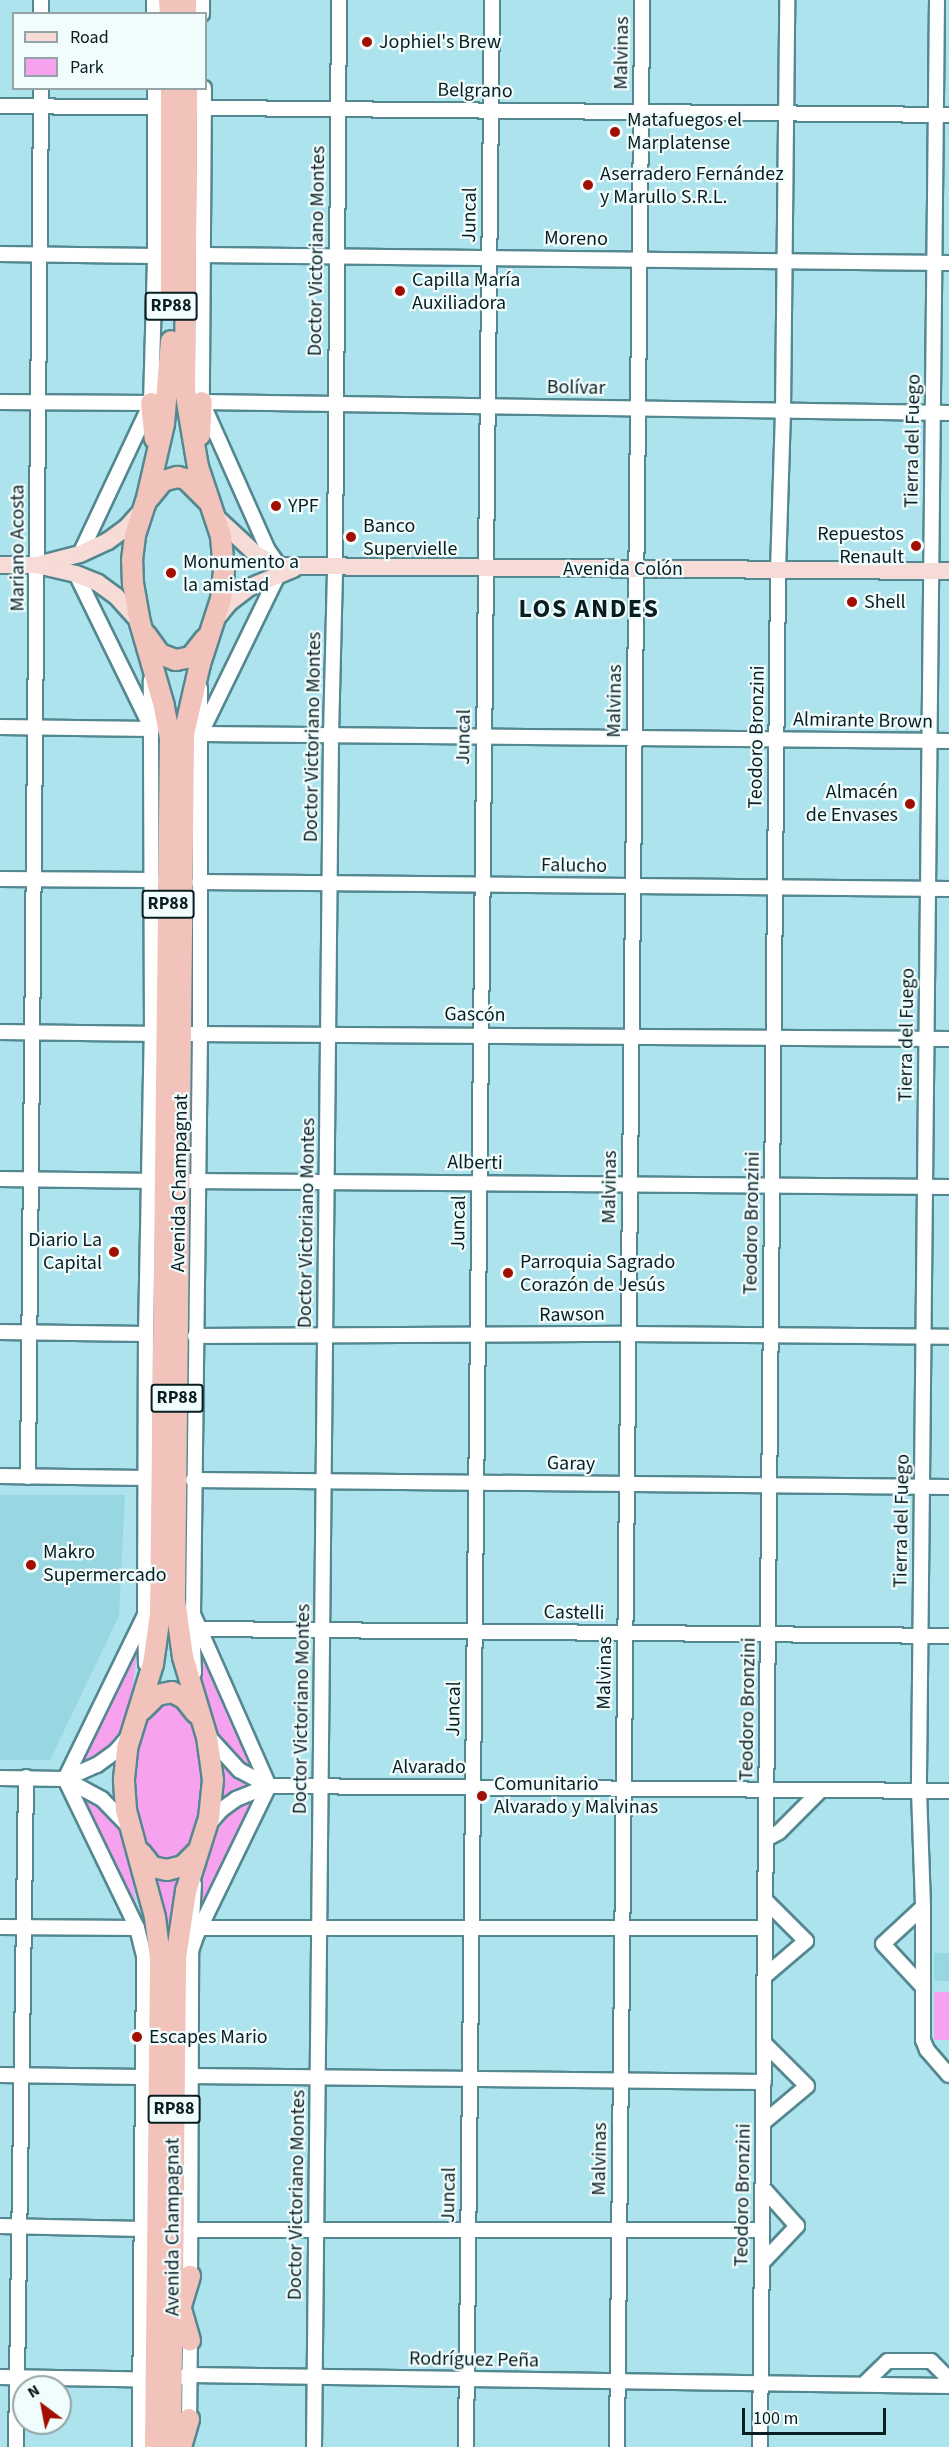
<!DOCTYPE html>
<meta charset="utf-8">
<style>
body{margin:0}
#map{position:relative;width:949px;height:2447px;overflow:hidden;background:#ade3ed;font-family:"Source Sans 3",sans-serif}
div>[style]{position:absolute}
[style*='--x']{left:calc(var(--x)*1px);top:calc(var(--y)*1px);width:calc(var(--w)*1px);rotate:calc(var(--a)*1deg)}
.built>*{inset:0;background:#98d6e2;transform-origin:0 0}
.green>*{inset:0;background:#f6a2ee;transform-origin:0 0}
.roads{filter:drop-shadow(2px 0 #548891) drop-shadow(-2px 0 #548891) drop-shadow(0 2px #548891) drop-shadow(0 -2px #548891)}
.minor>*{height:14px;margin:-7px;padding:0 7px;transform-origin:7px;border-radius:7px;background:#fff}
.major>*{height:16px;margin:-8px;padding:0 8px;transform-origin:8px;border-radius:8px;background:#f7dbd6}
.highway>*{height:20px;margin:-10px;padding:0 10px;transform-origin:10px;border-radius:10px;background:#f2c3bb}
.dots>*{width:16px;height:16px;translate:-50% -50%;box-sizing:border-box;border:3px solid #f1fcfd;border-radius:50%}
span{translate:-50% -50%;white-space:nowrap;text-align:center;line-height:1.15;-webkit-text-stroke:4.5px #f1fcfd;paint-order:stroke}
.shield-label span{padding:2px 4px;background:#f1fcfd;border:2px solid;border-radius:4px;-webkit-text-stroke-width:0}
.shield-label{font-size:18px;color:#091e22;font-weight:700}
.poi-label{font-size:20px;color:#091e22}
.left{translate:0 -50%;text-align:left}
.right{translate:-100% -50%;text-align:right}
.street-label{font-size:20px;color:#091e22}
.district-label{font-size:26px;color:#091e22;font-weight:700;letter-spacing:1.5px}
.legend{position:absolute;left:12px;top:12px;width:195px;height:78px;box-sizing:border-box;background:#f1fcfd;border:2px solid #94a3a5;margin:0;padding:8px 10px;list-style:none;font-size:18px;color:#091e22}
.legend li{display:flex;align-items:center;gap:12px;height:30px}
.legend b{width:30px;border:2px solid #94a3a5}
.north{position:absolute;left:12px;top:2375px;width:60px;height:60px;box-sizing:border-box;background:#f1fcfd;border:2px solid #94a3a5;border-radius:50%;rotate:328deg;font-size:16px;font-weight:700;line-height:24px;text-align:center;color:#091e22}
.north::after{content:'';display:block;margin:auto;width:21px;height:27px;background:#a30e02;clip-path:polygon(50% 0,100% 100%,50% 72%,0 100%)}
.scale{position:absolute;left:742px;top:2408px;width:144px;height:27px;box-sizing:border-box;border:3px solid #091e22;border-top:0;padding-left:8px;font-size:18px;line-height:21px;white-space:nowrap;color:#091e22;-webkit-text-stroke:4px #f1fcfd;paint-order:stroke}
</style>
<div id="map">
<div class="built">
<div style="clip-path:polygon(0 1495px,125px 1495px,119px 1616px,50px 1760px,0 1760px)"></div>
<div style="left:934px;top:1953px;width:15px;height:28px"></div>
</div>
<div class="green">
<div style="clip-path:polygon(138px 1644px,131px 1702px,121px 1730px,106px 1751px,74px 1769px)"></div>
<div style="clip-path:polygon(198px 1644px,259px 1775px,244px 1768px,219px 1741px,215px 1731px,204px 1692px)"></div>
<div style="clip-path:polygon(171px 1699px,188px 1712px,194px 1724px,206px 1771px,197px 1836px,181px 1859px,159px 1862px,140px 1835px,130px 1776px,140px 1728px,152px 1706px)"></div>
<div style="clip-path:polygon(215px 1752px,260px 1785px,218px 1806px)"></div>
<div style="clip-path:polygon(76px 1791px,93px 1798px,117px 1825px,132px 1872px,138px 1922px)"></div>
<div style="clip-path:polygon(260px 1795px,198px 1920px,204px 1875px,217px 1832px,231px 1811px)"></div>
<div style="clip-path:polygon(150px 1874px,184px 1874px,170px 1951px)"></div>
<div style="left:934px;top:1992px;width:15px;height:48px"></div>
</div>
<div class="roads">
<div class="minor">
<div style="--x:154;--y:0;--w:14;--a:90"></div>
<div style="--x:202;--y:0;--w:14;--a:90"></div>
<div style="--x:937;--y:0;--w:1791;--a:90.58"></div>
<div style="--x:919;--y:1791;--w:116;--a:88"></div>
<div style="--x:923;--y:1907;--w:133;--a:90"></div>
<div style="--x:923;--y:2040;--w:11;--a:68"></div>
<div style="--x:927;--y:2050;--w:33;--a:49"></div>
<div style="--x:41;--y:14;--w:14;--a:-90"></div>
<div style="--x:204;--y:88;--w:314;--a:90.4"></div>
<div style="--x:202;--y:402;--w:162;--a:66"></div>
<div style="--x:268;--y:550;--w:19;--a:55"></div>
<div style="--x:0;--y:106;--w:949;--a:0.54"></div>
<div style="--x:0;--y:254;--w:155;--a:0.7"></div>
<div style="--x:203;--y:255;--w:746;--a:0.61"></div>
<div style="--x:0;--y:402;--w:151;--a:0.4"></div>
<div style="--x:202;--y:402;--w:747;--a:0.84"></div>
<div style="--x:80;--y:554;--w:167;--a:-64.8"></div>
<div style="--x:151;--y:403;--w:147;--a:-88.4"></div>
<div style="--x:155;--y:256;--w:168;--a:-90"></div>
<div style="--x:76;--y:574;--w:168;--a:63.9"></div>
<div style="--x:200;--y:688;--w:346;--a:90"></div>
<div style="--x:200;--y:1034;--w:580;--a:90.69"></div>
<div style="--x:193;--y:1614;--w:188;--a:66.2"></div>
<div style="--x:0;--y:727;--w:152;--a:0.8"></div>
<div style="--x:203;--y:729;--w:171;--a:-64"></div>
<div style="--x:201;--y:734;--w:748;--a:0.54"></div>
<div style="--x:0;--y:879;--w:152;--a:0.4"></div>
<div style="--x:199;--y:882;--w:750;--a:0.53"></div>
<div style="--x:0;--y:1032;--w:160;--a:0.7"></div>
<div style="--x:191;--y:1034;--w:758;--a:0.38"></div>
<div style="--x:0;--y:1179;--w:158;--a:0.7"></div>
<div style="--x:189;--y:1181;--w:760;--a:0.45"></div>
<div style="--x:0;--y:1332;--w:146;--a:0.8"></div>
<div style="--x:195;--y:1336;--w:433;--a:-0.3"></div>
<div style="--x:628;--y:1334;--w:321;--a:0.5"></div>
<div style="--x:0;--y:1476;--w:145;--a:0.8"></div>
<div style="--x:28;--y:1477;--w:1389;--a:-89.46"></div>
<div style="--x:193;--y:1480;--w:756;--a:0.53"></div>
<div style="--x:145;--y:1617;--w:47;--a:88.8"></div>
<div style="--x:192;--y:1620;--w:53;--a:87.8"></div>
<div style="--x:198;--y:1629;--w:751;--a:0.53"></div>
<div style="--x:209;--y:1737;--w:45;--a:47.7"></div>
<div style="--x:239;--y:1770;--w:34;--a:28"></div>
<div style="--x:0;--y:1778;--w:65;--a:0.9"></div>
<div style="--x:65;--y:1779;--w:35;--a:-24"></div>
<div style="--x:97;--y:1765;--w:24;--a:-36"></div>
<div style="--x:116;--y:1751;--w:18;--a:-49"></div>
<div style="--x:65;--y:1779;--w:182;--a:-64"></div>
<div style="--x:145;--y:1615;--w:281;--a:-89.8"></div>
<div style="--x:146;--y:1334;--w:300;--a:-88.9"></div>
<div style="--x:152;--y:1034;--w:354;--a:-90.2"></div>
<div style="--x:65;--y:1779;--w:165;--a:64.2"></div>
<div style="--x:137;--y:1928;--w:30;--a:76"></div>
<div style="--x:144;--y:1957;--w:490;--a:90.5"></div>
<div style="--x:65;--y:1779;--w:42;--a:28.4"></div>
<div style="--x:102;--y:1799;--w:36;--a:46"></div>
<div style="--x:209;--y:1824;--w:18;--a:-49"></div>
<div style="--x:221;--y:1810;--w:19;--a:-36"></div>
<div style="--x:236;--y:1799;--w:35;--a:-22"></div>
<div style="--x:269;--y:1786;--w:680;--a:0.42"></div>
<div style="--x:766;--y:1839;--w:15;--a:-28"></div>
<div style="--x:779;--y:1832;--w:59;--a:-45"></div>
<div style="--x:923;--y:1907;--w:54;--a:137.2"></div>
<div style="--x:883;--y:1944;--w:59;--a:47.1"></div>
<div style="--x:0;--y:1927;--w:137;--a:0.4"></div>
<div style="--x:200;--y:1928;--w:565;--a:0"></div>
<div style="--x:191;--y:1939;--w:55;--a:-86.9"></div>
<div style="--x:765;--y:1976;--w:54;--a:-40.5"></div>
<div style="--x:806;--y:1941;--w:58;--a:-135"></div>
<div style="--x:0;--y:2075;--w:142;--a:0.8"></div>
<div style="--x:190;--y:2076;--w:574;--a:0.6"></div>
<div style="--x:763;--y:2123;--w:57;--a:-40.1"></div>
<div style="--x:807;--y:2086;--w:61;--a:-135"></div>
<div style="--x:0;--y:2226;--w:143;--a:1.2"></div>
<div style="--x:190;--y:2230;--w:572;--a:0"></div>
<div style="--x:762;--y:2263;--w:51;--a:-46.6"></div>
<div style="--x:797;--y:2226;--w:51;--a:-131.8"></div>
<div style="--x:190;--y:2285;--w:334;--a:-89.8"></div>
<div style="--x:191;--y:1951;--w:18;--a:-71"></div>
<div style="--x:197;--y:1934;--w:165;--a:-64.1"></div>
<div style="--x:0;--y:2377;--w:171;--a:1"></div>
<div style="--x:171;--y:2380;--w:20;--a:-15"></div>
<div style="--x:190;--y:2375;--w:759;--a:0.83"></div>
<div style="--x:864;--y:2384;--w:33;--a:-44"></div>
<div style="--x:888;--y:2361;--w:43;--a:0"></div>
<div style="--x:931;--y:2361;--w:25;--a:45"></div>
<div style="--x:189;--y:2426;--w:95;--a:-89.4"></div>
<div style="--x:16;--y:2447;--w:670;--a:-89.14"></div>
<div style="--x:314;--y:2447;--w:1712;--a:-89.43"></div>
<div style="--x:331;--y:735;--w:167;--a:-88.6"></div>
<div style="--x:335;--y:568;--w:568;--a:-89.6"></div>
<div style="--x:466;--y:2447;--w:2447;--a:-89.39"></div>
<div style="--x:617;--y:2447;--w:2447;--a:-89.41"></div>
<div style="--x:760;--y:2447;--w:1876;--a:-89.45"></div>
<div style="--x:778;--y:571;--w:160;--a:-88.2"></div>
<div style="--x:783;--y:411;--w:411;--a:-89.4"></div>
</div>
<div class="major">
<div style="--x:215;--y:516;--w:57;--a:42.9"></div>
<div style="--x:257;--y:555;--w:25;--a:27"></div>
<div style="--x:279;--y:566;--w:670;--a:0.43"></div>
<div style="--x:41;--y:564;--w:40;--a:-14.4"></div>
<div style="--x:80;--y:554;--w:31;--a:-25"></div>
<div style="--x:108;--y:541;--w:22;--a:-36"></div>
<div style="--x:126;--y:528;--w:25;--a:-48"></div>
<div style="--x:0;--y:565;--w:37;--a:0"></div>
<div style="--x:37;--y:565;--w:40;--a:13"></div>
<div style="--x:76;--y:574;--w:24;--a:22"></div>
<div style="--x:98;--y:583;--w:22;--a:36"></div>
<div style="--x:116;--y:596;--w:36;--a:48"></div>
<div style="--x:216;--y:619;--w:22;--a:-51"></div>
<div style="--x:230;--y:602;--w:25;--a:-37"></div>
<div style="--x:250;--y:587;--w:47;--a:-22.7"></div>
</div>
<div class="highway">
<div style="--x:169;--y:0;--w:14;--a:86"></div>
<div style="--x:186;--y:0;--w:14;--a:90"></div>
<div style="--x:171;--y:300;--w:212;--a:-90"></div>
<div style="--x:151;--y:403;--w:36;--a:84"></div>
<div style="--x:200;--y:435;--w:33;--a:-87"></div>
<div style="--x:149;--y:498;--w:22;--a:-51"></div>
<div style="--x:163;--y:481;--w:15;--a:-16"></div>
<div style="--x:177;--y:477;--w:9;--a:13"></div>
<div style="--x:186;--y:479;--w:30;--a:45"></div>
<div style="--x:146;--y:635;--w:24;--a:54"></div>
<div style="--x:160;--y:654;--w:17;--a:21"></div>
<div style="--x:176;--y:660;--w:15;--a:-11"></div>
<div style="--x:191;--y:657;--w:23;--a:-52"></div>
<div style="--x:142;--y:1710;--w:21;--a:-45"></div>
<div style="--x:157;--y:1695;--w:15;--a:-11"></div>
<div style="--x:172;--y:1692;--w:15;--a:28"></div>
<div style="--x:185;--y:1699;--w:18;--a:52"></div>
<div style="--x:141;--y:1853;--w:18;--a:52"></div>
<div style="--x:152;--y:1867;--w:15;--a:11"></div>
<div style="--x:167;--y:1870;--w:16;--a:-14"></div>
<div style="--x:183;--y:1866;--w:18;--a:-45"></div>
<div style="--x:179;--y:2302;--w:40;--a:74"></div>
<div style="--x:178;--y:2316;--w:42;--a:-73.3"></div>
<div style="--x:155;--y:2447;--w:489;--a:-89.4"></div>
<div style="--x:160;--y:1958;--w:41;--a:-97"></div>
<div style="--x:155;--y:1917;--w:111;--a:-105.2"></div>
<div style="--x:126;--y:1810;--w:31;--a:-94"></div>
<div style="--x:124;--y:1779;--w:31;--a:-84"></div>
<div style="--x:127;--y:1748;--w:88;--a:-72.8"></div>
<div style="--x:153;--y:1664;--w:49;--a:-81.9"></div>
<div style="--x:160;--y:1615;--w:877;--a:-89.35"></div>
<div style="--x:170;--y:738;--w:33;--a:-101"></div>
<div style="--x:164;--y:706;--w:86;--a:-106.1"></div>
<div style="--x:140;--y:623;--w:39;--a:-100"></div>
<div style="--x:133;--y:585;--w:25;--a:-92"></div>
<div style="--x:132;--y:560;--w:25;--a:-83"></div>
<div style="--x:135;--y:535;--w:35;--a:-72"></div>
<div style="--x:146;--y:502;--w:80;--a:-77"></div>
<div style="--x:164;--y:424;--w:83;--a:-85.2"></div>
<div style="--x:171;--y:2447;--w:489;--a:-89.4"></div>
<div style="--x:176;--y:1958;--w:68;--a:-81.5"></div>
<div style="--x:186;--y:1891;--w:77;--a:-72.5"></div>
<div style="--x:209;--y:1818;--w:38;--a:-84"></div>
<div style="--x:213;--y:1780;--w:43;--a:-97.9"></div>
<div style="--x:207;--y:1737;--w:84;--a:-106.7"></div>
<div style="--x:183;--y:1657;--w:58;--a:-98"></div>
<div style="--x:175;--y:1600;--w:866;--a:-89.4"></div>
<div style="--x:184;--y:734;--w:72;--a:-77.1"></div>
<div style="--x:200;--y:664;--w:68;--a:-72.1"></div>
<div style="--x:221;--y:599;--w:28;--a:-84"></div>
<div style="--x:224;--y:571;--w:35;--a:-95"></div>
<div style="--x:221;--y:536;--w:73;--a:-108.4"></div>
<div style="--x:198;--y:467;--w:78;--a:-99.6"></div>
<div style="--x:185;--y:390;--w:302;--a:-89.6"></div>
<div style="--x:181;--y:2447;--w:29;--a:-74"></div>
</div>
</div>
<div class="dots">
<div style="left:367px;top:42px;background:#a30e02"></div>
<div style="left:615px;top:132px;background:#a30e02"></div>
<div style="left:588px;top:185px;background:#a30e02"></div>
<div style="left:400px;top:291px;background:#a30e02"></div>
<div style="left:276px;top:506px;background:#a30e02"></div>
<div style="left:351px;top:537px;background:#a30e02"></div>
<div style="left:916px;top:546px;background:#a30e02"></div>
<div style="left:171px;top:573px;background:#a30e02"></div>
<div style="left:852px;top:602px;background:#a30e02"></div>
<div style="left:910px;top:804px;background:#a30e02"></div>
<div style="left:114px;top:1252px;background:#a30e02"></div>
<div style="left:508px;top:1273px;background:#a30e02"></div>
<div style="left:31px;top:1565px;background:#a30e02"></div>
<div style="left:482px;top:1796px;background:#a30e02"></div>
<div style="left:137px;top:2037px;background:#a30e02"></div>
</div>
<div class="shield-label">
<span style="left:171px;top:306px">RP88</span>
<span style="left:168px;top:904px">RP88</span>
<span style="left:177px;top:1398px">RP88</span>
<span style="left:174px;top:2109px">RP88</span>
</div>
<div class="poi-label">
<span class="left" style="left:379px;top:42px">Jophiel's Brew</span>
<span class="left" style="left:627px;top:132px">Matafuegos el<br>Marplatense</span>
<span class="left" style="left:600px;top:186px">Aserradero Fernández<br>y Marullo S.R.L.</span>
<span class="left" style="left:412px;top:292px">Capilla María<br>Auxiliadora</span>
<span class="left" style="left:288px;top:506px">YPF</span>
<span class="left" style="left:363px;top:538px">Banco<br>Supervielle</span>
<span class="right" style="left:904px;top:546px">Repuestos<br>Renault</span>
<span class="left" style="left:183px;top:574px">Monumento a<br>la amistad</span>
<span class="left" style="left:864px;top:602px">Shell</span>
<span class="right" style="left:898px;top:804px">Almacén<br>de Envases</span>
<span class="right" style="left:102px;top:1252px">Diario La<br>Capital</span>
<span class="left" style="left:520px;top:1274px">Parroquia Sagrado<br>Corazón de Jesús</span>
<span class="left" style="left:43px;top:1564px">Makro<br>Supermercado</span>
<span class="left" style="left:494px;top:1796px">Comunitario<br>Alvarado y Malvinas</span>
<span class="left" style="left:149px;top:2037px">Escapes Mario</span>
</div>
<div class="street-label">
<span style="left:622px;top:53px;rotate:-89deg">Malvinas</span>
<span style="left:475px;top:91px;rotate:1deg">Belgrano</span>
<span style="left:470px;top:215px;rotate:-89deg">Juncal</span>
<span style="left:576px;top:239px;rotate:1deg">Moreno</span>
<span style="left:317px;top:251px;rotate:-89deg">Doctor Victoriano Montes</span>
<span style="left:576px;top:388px;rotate:1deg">Bolívar</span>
<span style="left:913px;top:441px;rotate:-89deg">Tierra del Fuego</span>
<span style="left:18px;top:548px;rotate:-90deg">Mariano Acosta</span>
<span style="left:623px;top:569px">Avenida Colón</span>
<span style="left:615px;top:701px;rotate:-89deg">Malvinas</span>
<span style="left:863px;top:721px;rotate:1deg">Almirante Brown</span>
<span style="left:313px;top:737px;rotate:-89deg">Doctor Victoriano Montes</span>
<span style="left:464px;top:737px;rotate:-89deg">Juncal</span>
<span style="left:757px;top:737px;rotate:-89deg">Teodoro Bronzini</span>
<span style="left:574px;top:866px;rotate:1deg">Falucho</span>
<span style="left:475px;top:1015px;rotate:1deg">Gascón</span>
<span style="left:907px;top:1035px;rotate:-89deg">Tierra del Fuego</span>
<span style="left:475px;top:1163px;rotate:1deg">Alberti</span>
<span style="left:180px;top:1183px;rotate:-89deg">Avenida Champagnat</span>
<span style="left:610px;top:1187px;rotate:-89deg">Malvinas</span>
<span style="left:307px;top:1223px;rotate:-89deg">Doctor Victoriano Montes</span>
<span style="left:459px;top:1223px;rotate:-89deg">Juncal</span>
<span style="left:752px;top:1223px;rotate:-89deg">Teodoro Bronzini</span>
<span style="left:572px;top:1315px;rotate:-1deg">Rawson</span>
<span style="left:571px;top:1464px;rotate:1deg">Garay</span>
<span style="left:902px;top:1521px;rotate:-89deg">Tierra del Fuego</span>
<span style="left:574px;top:1613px;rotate:1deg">Castelli</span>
<span style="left:605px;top:1673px;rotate:-89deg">Malvinas</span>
<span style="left:302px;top:1709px;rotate:-89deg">Doctor Victoriano Montes</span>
<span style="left:454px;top:1709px;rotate:-89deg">Juncal</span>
<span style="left:748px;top:1709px;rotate:-89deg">Teodoro Bronzini</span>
<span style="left:429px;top:1767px">Alvarado</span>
<span style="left:600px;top:2159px;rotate:-89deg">Malvinas</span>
<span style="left:297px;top:2195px;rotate:-89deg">Doctor Victoriano Montes</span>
<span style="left:449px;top:2195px;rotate:-89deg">Juncal</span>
<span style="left:743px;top:2195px;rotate:-89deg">Teodoro Bronzini</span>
<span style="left:173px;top:2227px;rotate:-90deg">Avenida Champagnat</span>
<span style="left:474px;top:2360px;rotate:1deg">Rodríguez Peña</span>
</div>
<div class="district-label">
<span style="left:589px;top:609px">LOS ANDES</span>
</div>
<ul class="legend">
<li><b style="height:8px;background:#f7dbd6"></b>Road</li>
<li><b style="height:16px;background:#f6a2ee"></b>Park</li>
</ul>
<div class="north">N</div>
<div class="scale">100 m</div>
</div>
